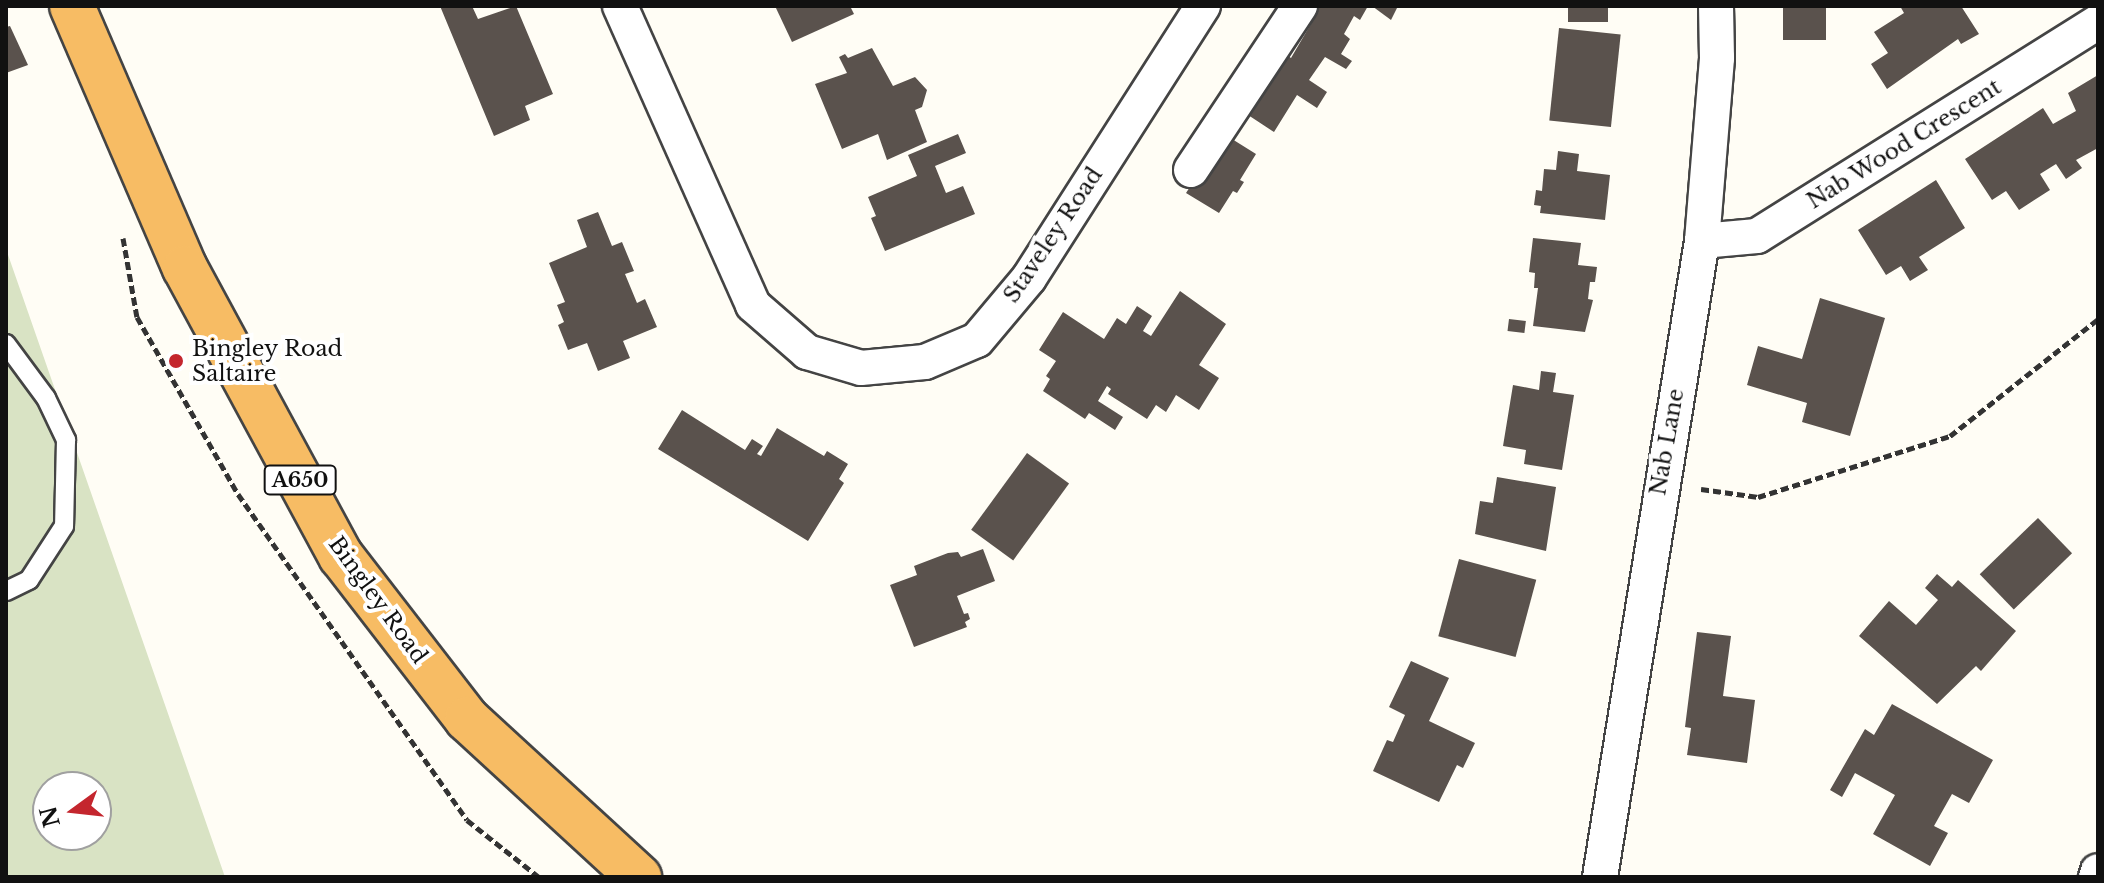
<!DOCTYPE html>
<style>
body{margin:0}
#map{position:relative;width:2104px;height:883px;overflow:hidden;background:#fffdf5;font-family:"Libre Baskerville",serif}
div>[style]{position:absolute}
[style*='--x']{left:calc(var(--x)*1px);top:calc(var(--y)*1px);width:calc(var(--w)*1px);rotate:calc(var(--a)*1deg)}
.cemetery>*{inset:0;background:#d9e3c4}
.building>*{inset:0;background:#5a524d;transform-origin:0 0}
.path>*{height:5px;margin-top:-2.5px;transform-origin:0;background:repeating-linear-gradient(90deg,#333 0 8px,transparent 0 12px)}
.roads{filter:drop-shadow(2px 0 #444) drop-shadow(-2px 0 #444) drop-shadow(0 2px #444) drop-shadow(0 -2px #444)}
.service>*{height:18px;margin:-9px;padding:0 9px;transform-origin:9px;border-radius:9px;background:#fff}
.minor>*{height:34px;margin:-17px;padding:0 17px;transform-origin:17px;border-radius:17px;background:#fff}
.trunk>*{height:44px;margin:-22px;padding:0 22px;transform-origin:22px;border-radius:22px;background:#f7bc64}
.dots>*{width:22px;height:22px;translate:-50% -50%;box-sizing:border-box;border:4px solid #fff;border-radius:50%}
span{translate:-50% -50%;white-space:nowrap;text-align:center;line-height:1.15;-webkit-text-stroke:8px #fff;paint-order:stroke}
.shield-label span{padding:2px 6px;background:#fff;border:2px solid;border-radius:6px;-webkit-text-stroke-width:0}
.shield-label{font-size:20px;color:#111;font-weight:700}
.street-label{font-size:22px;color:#111}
.poi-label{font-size:22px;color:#111}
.left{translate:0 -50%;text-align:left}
.frame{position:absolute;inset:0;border:8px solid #111;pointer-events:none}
.north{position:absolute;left:32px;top:771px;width:80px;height:80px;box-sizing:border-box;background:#fff;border:2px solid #a0a0a0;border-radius:50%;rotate:255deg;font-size:22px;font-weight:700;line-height:32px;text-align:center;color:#111}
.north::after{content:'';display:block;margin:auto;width:28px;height:36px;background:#c4262e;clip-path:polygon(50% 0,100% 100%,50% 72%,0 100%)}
</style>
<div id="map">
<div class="cemetery">
<div style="clip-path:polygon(evenodd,6px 249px,225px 877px,6px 877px,6px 249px,48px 787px,96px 787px,96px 835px,48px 835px,48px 787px)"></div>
</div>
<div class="building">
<div style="clip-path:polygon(440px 6px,472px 6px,478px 19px,516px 6px,553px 94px,525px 106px,530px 120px,494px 136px)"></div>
<div style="clip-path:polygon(775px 6px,850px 6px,854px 14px,792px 42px)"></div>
<div style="clip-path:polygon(1313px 6px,1368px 6px,1360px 20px,1354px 16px,1344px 34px,1350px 39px,1341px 54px,1352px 61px,1346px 69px,1325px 57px,1309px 80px,1327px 92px,1317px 108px,1297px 95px,1274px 132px,1242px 111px,1281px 51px,1291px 58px,1315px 17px,1309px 12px)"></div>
<div style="clip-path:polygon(1372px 6px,1398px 6px,1391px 20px)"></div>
<div style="left:1568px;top:6px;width:40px;height:16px"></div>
<div style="left:1783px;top:6px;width:43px;height:34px"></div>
<div style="clip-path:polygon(1900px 6px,1961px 6px,1979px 34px,1961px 44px,1958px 39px,1887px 89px,1871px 64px,1888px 53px,1874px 32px,1904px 13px)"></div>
<div style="clip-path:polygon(10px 26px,28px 65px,6px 73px,6px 27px)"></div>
<div style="left:1559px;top:28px;width:62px;height:93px;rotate:6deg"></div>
<div style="clip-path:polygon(872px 48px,893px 86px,915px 77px,927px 90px,922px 107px,915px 110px,927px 142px,887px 160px,878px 134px,842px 149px,815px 84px,847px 73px,839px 57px,845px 54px,848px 58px)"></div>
<div style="clip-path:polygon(2098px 75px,2098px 148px,2076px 160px,2082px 168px,2066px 179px,2056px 164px,2040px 174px,2050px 190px,2019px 210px,2006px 191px,1992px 200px,1965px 159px,2043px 108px,2053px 124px,2076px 111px,2068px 93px)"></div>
<div style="clip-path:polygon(958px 134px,966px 153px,935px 166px,946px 193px,963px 186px,975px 214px,885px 251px,871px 218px,876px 216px,868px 197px,917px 176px,908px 155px)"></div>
<div style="clip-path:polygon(1224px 134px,1256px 154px,1240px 180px,1244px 182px,1237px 193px,1233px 191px,1219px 213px,1186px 193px)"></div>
<div style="clip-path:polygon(1558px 151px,1579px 154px,1577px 171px,1610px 175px,1605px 220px,1540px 213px,1541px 206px,1534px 205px,1536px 190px,1542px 191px,1544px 169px,1556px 170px)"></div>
<div style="clip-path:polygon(1936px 180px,1965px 228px,1919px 257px,1928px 270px,1910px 281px,1901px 266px,1886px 275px,1858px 230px)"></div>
<div style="clip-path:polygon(598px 212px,612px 246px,622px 242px,634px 271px,625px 274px,637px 303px,645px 299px,657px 327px,623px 341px,630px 358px,598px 371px,587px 343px,568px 350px,558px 325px,564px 322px,557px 305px,565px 302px,549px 263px,587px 247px,577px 220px)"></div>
<div style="clip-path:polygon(1533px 238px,1581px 243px,1578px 265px,1597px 267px,1595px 282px,1590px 282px,1588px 299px,1593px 300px,1585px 332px,1533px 326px,1538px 288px,1534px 288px,1535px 273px,1529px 272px)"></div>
<div style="clip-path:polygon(1180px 291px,1226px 324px,1199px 365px,1219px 378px,1199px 410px,1176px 395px,1166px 412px,1156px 405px,1147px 419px,1108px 394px,1111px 389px,1107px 386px,1098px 401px,1123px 417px,1115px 430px,1089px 413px,1085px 419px,1043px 391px,1050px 379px,1046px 376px,1056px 361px,1039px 350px,1063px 312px,1104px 339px,1117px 318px,1126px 324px,1137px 306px,1152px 316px,1143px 331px,1151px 336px)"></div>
<div style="clip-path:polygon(1820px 298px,1885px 318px,1850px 436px,1802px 422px,1807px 403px,1747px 385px,1758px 346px,1802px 359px)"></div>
<div style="left:1509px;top:319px;width:17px;height:12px;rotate:7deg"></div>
<div style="clip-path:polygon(1541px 371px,1556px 373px,1553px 392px,1574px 395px,1562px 470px,1524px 464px,1526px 450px,1503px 446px,1513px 385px,1539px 390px)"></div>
<div style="clip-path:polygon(682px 410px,745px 450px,752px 439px,763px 446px,757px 454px,761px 456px,777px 428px,824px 456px,827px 451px,848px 464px,839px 479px,844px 483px,808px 541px,658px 449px)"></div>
<div style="left:1027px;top:453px;width:52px;height:95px;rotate:36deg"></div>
<div style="clip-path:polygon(1497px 477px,1556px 487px,1546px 551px,1475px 534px,1480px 501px,1493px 503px)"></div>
<div style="left:2038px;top:518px;width:49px;height:81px;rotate:46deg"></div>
<div style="clip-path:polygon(983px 549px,995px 581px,957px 596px,964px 614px,968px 613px,970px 619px,965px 622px,967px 627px,914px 647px,890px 585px,917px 575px,914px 566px,948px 553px,958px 552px,961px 557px)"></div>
<div style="left:1459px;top:559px;width:80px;height:80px;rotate:15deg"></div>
<div style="clip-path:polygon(1937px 574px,1952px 587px,1958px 580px,2016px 631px,1981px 671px,1976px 666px,1937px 704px,1859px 636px,1889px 601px,1916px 625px,1938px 600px,1925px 588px)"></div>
<div style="clip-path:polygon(1697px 632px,1731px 636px,1723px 696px,1755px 700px,1747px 763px,1687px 755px,1691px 728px,1685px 727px)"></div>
<div style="clip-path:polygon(1411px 661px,1449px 678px,1429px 721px,1475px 743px,1463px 768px,1457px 765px,1439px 802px,1373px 771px,1387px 740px,1393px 742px,1405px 715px,1389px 707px)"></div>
<div style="clip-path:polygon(1892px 704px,1993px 760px,1969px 803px,1952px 794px,1934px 826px,1948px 833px,1930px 866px,1873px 834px,1895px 795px,1855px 773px,1842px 797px,1830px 790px,1865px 729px,1874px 735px)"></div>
</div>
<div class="path">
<div style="--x:123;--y:238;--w:80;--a:80"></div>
<div style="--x:137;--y:317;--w:204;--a:60.3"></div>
<div style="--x:238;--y:494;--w:398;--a:54.9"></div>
<div style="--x:467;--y:820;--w:92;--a:38.4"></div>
<div style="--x:1701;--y:489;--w:58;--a:8"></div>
<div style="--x:1758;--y:497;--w:201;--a:-17.6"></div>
<div style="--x:1950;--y:436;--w:189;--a:-38.3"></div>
</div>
<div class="roads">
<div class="service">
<div style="--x:6;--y:344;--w:67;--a:53.5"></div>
<div style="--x:46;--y:398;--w:47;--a:64.5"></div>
<div style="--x:66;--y:440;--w:86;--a:91.3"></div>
<div style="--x:64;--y:526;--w:64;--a:122.9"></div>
<div style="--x:29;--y:580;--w:25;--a:154"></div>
</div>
<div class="minor">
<div style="--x:620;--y:6;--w:327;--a:66"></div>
<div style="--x:753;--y:305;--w:72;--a:41"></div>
<div style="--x:807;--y:352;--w:56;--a:16.5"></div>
<div style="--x:861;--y:368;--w:64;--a:-5.4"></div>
<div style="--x:925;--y:362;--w:56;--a:-22.9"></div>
<div style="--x:977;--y:340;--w:81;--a:-50"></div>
<div style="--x:1029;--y:278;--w:323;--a:-57.4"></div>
<div style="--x:1191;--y:170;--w:197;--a:-56.4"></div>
<div style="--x:1702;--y:241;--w:55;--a:-5.2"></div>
<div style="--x:1757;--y:236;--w:403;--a:-32.1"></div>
<div style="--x:1600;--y:877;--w:644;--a:-80.89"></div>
<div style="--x:1702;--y:241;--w:184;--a:-85.3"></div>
<div style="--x:1717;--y:58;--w:52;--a:-91.1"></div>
<div style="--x:2096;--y:877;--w:6;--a:-72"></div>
</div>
<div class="trunk">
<div style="--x:72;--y:6;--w:285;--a:66.7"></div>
<div style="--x:185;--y:268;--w:328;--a:61.6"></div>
<div style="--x:341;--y:556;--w:206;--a:52.3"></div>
<div style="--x:467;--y:719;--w:234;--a:42.6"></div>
</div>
</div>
<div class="dots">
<div style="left:176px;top:361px;background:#c4262e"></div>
</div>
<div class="shield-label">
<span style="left:300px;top:480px">A650</span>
</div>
<div class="street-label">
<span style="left:1904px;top:144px;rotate:-32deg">Nab Wood Crescent</span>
<span style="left:1053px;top:235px;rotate:-56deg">Staveley Road</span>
<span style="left:1667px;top:442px;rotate:-80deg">Nab Lane</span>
<span style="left:378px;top:600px;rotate:54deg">Bingley Road</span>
</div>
<div class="poi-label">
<span class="left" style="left:192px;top:361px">Bingley Road<br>Saltaire</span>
</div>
<div class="frame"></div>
<div class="north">N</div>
</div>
